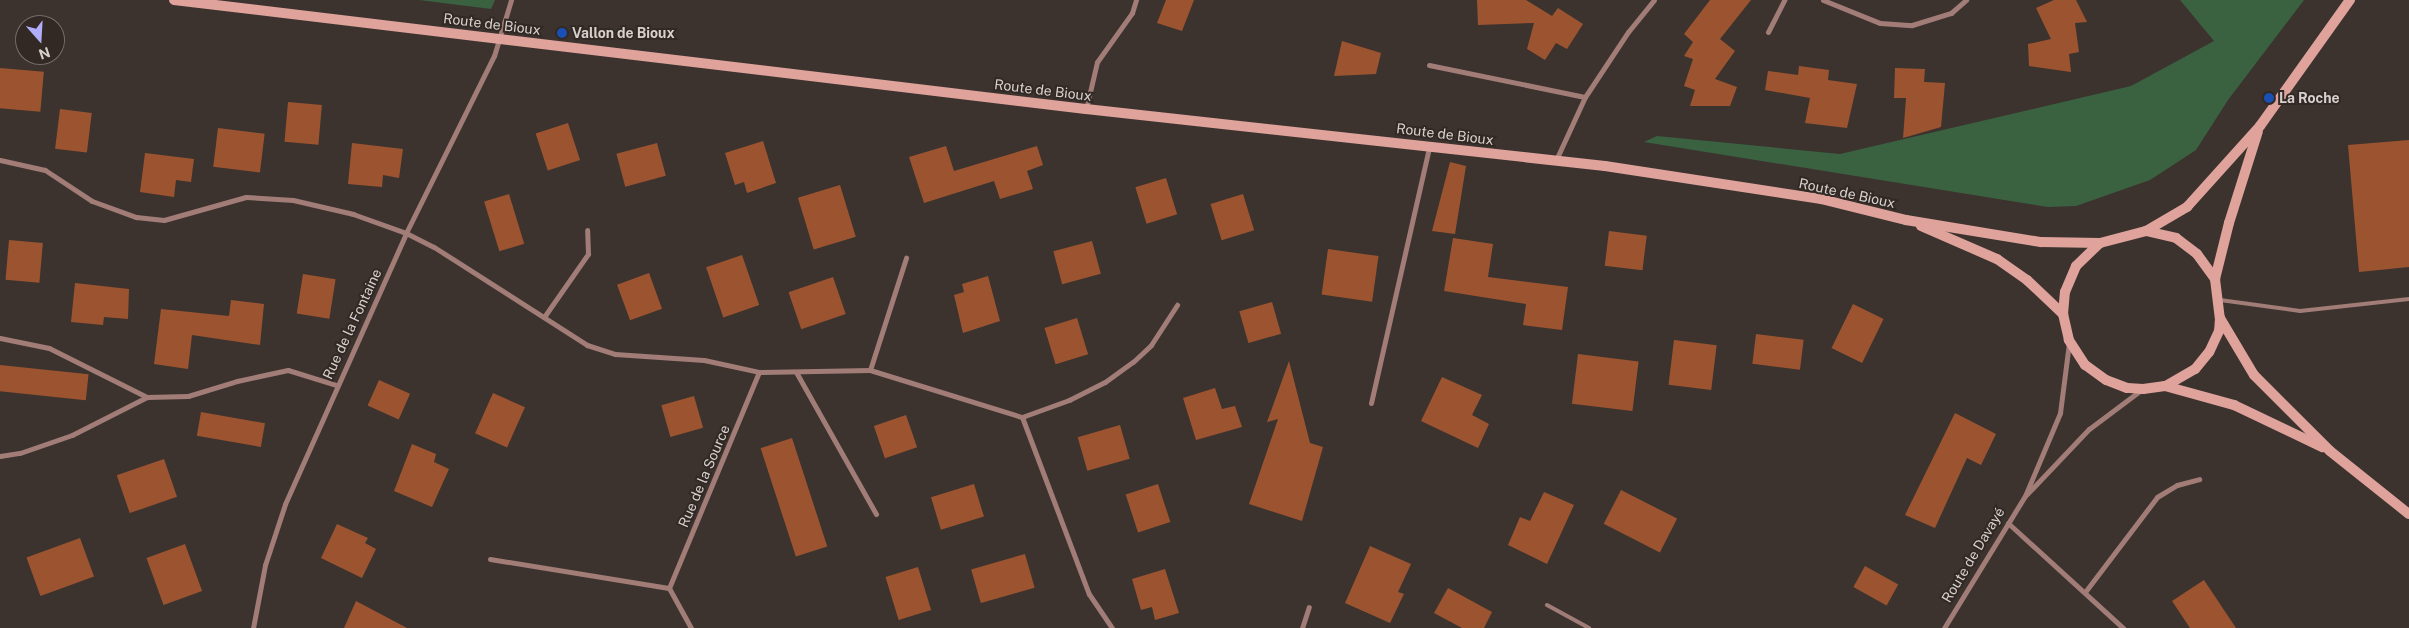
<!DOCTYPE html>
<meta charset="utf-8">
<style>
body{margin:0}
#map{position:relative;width:2409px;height:628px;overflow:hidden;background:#3c332f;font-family:"Public Sans",sans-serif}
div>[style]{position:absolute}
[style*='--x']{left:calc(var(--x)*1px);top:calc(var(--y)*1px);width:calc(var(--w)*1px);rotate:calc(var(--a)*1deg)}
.green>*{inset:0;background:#3a6140}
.building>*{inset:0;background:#9c5430;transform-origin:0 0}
.lane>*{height:4px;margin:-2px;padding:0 2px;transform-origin:2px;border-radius:2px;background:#a27c77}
.street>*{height:5px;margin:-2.5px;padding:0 2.5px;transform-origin:2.5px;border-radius:2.5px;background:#a27c77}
.secondary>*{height:10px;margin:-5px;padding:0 5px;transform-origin:5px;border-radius:5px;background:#dfa39c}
.dots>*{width:14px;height:14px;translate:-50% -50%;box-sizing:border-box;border:2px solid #322925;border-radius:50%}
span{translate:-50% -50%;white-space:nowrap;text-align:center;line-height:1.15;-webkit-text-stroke:4px #322925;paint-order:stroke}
.street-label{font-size:14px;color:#d7d1ce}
.poi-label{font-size:14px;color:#d7d1ce;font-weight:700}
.left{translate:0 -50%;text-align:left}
.north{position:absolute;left:15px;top:15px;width:50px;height:50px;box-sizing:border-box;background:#322925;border:1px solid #746c69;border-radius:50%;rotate:161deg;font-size:14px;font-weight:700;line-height:20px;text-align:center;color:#d7d1ce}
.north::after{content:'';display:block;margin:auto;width:18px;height:22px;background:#b2adf9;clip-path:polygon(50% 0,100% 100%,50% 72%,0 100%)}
</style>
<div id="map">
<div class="green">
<div style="clip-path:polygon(419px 0,495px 0,491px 9px)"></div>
<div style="clip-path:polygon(2180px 0,2304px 0,2228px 100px,2196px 150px,2150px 180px,2076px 206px,2048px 207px,1644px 142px,1657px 136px,1840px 154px,2131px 86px,2214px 41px)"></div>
</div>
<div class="building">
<div style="clip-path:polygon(1166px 0,1194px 0,1182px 31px,1157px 23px)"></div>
<div style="clip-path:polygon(1477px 0,1526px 0,1552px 16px,1558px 8px,1583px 24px,1567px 49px,1556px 43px,1545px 60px,1527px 49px,1534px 23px,1478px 25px)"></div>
<div style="clip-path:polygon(1710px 0,1751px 0,1720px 39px,1735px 51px,1715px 79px,1737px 87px,1730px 106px,1690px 106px,1695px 90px,1684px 86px,1693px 59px,1684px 56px,1693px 42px,1684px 34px)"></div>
<div style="clip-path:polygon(2054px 0,2076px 0,2087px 22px,2075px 23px,2079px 52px,2069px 54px,2071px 72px,2029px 66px,2028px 44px,2051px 39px,2036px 8px)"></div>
<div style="clip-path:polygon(1342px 41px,1381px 53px,1376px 74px,1334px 76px)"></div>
<div style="clip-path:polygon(1799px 66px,1829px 70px,1828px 80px,1857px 84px,1847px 128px,1805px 123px,1810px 98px,1765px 90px,1768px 71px,1798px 75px)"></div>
<div style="left:0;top:68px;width:44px;height:40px;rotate:5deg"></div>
<div style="clip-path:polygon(1895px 68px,1925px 69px,1924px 82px,1945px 83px,1941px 127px,1903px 138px,1906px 98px,1894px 98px)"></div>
<div style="left:288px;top:102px;width:34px;height:40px;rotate:5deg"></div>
<div style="left:60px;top:109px;width:32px;height:40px;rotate:7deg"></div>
<div style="left:568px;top:123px;width:39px;height:34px;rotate:72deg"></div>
<div style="left:218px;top:128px;width:47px;height:39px;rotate:7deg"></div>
<div style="clip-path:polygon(2409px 140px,2409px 267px,2359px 272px,2348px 145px)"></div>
<div style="clip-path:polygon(763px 141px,776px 183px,747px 193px,744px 182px,735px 185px,725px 153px)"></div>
<div style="clip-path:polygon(352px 143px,403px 149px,399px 178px,383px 175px,382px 187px,348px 184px)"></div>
<div style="left:657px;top:143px;width:34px;height:42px;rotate:75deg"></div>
<div style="clip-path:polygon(946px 146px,954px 171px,1037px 146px,1043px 165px,1027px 171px,1033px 189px,1000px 199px,994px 181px,924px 203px,909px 157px)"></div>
<div style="clip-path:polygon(145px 153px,194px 159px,191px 182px,176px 180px,174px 197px,140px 192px)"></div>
<div style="clip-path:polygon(1450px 162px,1466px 166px,1455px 234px,1432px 231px)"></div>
<div style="left:1166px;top:178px;width:38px;height:32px;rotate:73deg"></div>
<div style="left:840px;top:185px;width:54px;height:44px;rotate:73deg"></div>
<div style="left:509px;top:194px;width:52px;height:26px;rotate:73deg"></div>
<div style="left:1243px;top:194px;width:38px;height:34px;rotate:73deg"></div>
<div style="left:1609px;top:231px;width:38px;height:35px;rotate:7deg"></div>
<div style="clip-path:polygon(1453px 238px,1493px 244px,1488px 277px,1568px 287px,1562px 330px,1523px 325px,1526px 304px,1444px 291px)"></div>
<div style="left:9px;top:240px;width:34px;height:40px;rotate:5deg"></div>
<div style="left:1092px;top:241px;width:34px;height:40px;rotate:75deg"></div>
<div style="left:1328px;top:249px;width:51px;height:46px;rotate:8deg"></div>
<div style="left:742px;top:255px;width:53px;height:38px;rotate:71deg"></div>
<div style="left:649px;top:273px;width:38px;height:34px;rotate:70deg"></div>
<div style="left:303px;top:274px;width:33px;height:40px;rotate:9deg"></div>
<div style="clip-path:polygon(988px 276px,1000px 321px,963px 333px,954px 295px,964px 292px,962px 284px)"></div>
<div style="left:833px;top:277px;width:39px;height:47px;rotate:71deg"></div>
<div style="clip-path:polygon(75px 283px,129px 289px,128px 319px,104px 317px,103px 325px,71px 322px)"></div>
<div style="clip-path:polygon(231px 300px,264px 304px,260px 345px,192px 335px,188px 369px,154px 364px,161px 309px,229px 316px)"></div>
<div style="left:1272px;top:302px;width:33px;height:34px;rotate:74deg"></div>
<div style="left:1853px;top:304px;width:34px;height:49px;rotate:26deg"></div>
<div style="left:1077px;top:318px;width:38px;height:34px;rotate:73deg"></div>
<div style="left:1756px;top:334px;width:48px;height:30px;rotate:7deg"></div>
<div style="left:1674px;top:340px;width:43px;height:45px;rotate:7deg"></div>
<div style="left:1578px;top:354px;width:61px;height:50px;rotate:7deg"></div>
<div style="clip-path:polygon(1289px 361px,1310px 443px,1323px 447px,1302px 521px,1249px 504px,1278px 419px,1267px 422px)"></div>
<div style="left:0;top:365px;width:89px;height:26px;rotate:6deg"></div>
<div style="clip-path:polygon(1442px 377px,1482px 395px,1472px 415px,1489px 424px,1478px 448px,1421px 421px)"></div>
<div style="left:379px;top:380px;width:34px;height:28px;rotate:24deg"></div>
<div style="clip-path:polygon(1215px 388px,1222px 409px,1235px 406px,1242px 427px,1196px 440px,1183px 398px)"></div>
<div style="left:493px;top:393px;width:35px;height:44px;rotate:24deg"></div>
<div style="left:694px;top:396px;width:33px;height:34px;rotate:74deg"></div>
<div style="left:201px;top:412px;width:65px;height:24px;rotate:10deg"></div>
<div style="clip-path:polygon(1955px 413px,1996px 434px,1981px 465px,1967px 458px,1935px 528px,1905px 515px)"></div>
<div style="left:906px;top:415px;width:34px;height:34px;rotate:71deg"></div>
<div style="left:1120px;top:425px;width:35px;height:44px;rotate:74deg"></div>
<div style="left:792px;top:438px;width:114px;height:33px;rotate:72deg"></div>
<div style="clip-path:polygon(412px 444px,436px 454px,434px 462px,449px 469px,432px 507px,394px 491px)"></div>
<div style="left:164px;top:459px;width:40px;height:50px;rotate:71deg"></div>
<div style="left:974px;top:484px;width:34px;height:45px;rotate:73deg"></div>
<div style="left:1158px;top:484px;width:40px;height:34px;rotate:72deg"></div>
<div style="left:1621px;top:490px;width:63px;height:38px;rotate:27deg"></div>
<div style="clip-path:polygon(1544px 492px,1574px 505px,1547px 564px,1508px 545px,1520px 517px,1530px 521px)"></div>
<div style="clip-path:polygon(337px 524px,368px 538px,365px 543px,376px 549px,362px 578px,321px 558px)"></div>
<div style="left:80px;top:538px;width:41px;height:57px;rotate:70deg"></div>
<div style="left:185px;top:544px;width:50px;height:41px;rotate:70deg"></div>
<div style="clip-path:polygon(1370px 546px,1411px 564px,1398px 592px,1404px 594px,1390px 623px,1345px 603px)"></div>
<div style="left:1025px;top:554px;width:35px;height:56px;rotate:74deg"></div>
<div style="left:1865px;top:566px;width:38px;height:24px;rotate:29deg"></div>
<div style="left:918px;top:567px;width:45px;height:34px;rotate:73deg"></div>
<div style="clip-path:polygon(1165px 569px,1179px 613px,1155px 620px,1152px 607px,1141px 610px,1132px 579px)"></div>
<div style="clip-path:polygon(2204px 580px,2236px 628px,2190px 628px,2172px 601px)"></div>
<div style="clip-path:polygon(1448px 588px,1492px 612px,1484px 628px,1462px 628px,1434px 613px)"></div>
<div style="clip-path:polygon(356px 601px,407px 628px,344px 628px)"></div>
</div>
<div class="lane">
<div style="--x:2220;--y:300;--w:81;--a:7.8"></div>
<div style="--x:2300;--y:311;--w:110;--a:-6.3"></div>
<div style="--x:1547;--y:605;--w:48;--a:28.7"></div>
</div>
<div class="street">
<div style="--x:1823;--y:0;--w:61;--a:22"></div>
<div style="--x:1880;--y:23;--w:32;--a:4"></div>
<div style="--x:1912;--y:25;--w:41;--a:-17.1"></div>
<div style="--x:1951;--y:13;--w:20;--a:-41"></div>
<div style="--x:1768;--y:32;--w:36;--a:-63"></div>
<div style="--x:1429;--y:65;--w:159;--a:11.6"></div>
<div style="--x:1585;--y:97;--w:78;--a:-56.5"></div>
<div style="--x:1628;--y:32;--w:41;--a:-50.9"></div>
<div style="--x:1086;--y:109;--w:48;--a:-76.8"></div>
<div style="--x:1097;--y:62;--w:60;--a:-54.5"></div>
<div style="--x:1132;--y:13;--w:14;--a:-73"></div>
<div style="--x:0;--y:160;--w:46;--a:12.5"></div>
<div style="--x:45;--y:170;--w:56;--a:33.4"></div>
<div style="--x:92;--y:201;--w:47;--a:20"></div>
<div style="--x:136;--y:217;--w:28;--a:6"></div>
<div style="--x:164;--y:220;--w:85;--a:-15.7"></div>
<div style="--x:246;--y:197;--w:47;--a:3.7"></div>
<div style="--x:293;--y:200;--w:62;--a:13.1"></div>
<div style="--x:353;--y:214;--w:56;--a:19.7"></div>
<div style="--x:406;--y:233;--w:31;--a:27"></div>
<div style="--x:434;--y:247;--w:182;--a:32.6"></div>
<div style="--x:587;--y:345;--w:29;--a:18"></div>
<div style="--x:615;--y:354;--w:89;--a:3.9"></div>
<div style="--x:704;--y:360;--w:56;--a:12.3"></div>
<div style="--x:759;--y:372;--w:111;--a:-1"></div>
<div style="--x:870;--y:370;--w:159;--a:17.2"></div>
<div style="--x:1022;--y:417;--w:50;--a:-19.9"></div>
<div style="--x:1069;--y:400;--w:40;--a:-26.6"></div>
<div style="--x:1105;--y:382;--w:34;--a:-36"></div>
<div style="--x:1133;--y:362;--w:25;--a:-43"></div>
<div style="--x:1151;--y:345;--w:48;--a:-57"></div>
<div style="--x:1556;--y:160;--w:69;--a:-65.3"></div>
<div style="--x:544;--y:317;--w:77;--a:-55.1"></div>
<div style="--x:588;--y:254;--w:24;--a:-92"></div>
<div style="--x:0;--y:338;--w:50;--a:11.5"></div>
<div style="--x:49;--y:348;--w:110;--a:26.6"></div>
<div style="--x:147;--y:397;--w:41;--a:-1.4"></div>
<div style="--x:188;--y:396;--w:51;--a:-17"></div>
<div style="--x:237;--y:381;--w:52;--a:-12.2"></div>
<div style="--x:288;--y:370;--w:50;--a:17.4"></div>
<div style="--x:870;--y:370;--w:118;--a:-72.2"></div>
<div style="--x:796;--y:372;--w:163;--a:60.6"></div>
<div style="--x:1371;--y:403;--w:262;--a:-77.2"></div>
<div style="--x:1022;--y:417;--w:189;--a:69.3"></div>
<div style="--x:1089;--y:594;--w:41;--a:55.9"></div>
<div style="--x:0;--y:456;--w:20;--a:-9"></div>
<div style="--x:20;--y:453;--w:55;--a:-19.1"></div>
<div style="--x:72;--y:435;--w:84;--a:-26.9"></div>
<div style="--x:2027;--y:494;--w:90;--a:-46.4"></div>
<div style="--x:2089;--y:429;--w:65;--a:-36.9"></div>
<div style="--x:2008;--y:523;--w:156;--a:42.4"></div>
<div style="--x:490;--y:559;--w:181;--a:9.2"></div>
<div style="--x:669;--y:588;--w:46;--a:61.2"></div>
<div style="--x:669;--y:588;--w:234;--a:-67.4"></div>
<div style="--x:2085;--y:592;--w:119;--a:-52.8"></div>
<div style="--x:2157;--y:497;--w:23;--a:-31"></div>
<div style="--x:2177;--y:485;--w:23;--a:-15"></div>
<div style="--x:253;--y:628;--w:64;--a:-79.2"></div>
<div style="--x:265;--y:565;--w:64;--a:-71.8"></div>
<div style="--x:285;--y:504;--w:297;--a:-65.9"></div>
<div style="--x:406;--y:233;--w:198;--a:-63.6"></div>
<div style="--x:494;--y:56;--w:59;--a:-73.1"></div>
<div style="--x:1302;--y:628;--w:22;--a:-72"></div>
<div style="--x:1944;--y:628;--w:155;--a:-58.5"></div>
<div style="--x:2025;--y:496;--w:90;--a:-67.1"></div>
<div style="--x:2060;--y:413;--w:71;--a:-82.7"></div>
</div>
<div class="secondary">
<div style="--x:174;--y:0;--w:918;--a:6.82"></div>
<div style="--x:1086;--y:109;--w:522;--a:6.27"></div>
<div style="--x:1605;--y:166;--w:219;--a:8.7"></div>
<div style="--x:1821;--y:199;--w:88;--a:13.9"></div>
<div style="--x:1906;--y:220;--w:137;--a:9.3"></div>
<div style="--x:2041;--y:242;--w:59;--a:1"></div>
<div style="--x:1921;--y:226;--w:83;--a:23.5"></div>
<div style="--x:1997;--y:259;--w:37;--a:35"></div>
<div style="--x:2027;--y:280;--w:50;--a:43.4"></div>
<div style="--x:2146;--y:231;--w:31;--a:13"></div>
<div style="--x:2176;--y:238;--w:26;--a:37"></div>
<div style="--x:2197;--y:254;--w:31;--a:54"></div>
<div style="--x:2215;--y:279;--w:39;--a:83"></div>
<div style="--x:2220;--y:318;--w:13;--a:94"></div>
<div style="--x:2219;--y:331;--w:23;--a:115"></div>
<div style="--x:2209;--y:352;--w:22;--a:129"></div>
<div style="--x:2195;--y:369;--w:34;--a:150"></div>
<div style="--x:2165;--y:386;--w:22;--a:172"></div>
<div style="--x:2143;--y:389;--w:16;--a:-176"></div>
<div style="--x:2127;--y:388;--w:22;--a:-159"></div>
<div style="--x:2106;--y:380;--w:26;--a:-144"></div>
<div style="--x:2085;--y:365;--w:30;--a:-123"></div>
<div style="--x:2069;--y:340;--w:27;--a:-103"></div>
<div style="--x:2063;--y:314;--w:22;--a:-85"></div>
<div style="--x:2065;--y:292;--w:28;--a:-67"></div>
<div style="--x:2076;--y:266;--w:33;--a:-44"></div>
<div style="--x:2100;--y:243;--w:48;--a:-14.6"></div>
<div style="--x:2146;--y:231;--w:48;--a:-30.3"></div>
<div style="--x:2187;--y:207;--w:109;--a:-48"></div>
<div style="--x:2260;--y:126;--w:155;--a:-54.5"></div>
<div style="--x:2215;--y:279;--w:58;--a:-76"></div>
<div style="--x:2229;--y:223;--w:96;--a:-72.5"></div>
<div style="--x:2220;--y:318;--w:66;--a:59.2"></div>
<div style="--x:2254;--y:375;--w:107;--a:45"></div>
<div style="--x:2330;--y:451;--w:101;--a:38.6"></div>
<div style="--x:2165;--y:386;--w:72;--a:15.4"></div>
<div style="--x:2234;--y:405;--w:98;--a:25.5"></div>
</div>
<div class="dots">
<div style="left:562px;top:33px;background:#1a4fb4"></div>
<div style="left:2269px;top:98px;background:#1a4fb4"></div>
</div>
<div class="street-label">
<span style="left:492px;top:24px;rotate:7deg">Route de Bioux</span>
<span style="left:1043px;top:90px;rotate:7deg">Route de Bioux</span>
<span style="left:1445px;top:134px;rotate:7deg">Route de Bioux</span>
<span style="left:1847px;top:193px;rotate:12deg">Route de Bioux</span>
<span style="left:352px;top:324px;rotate:-65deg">Rue de la Fontaine</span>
<span style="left:704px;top:476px;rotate:-67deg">Rue de la Source</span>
<span style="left:1973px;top:555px;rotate:-59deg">Route de Davayé</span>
</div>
<div class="poi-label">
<span class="left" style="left:572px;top:33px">Vallon de Bioux</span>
<span class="left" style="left:2279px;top:98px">La Roche</span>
</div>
<div class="north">N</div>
</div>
